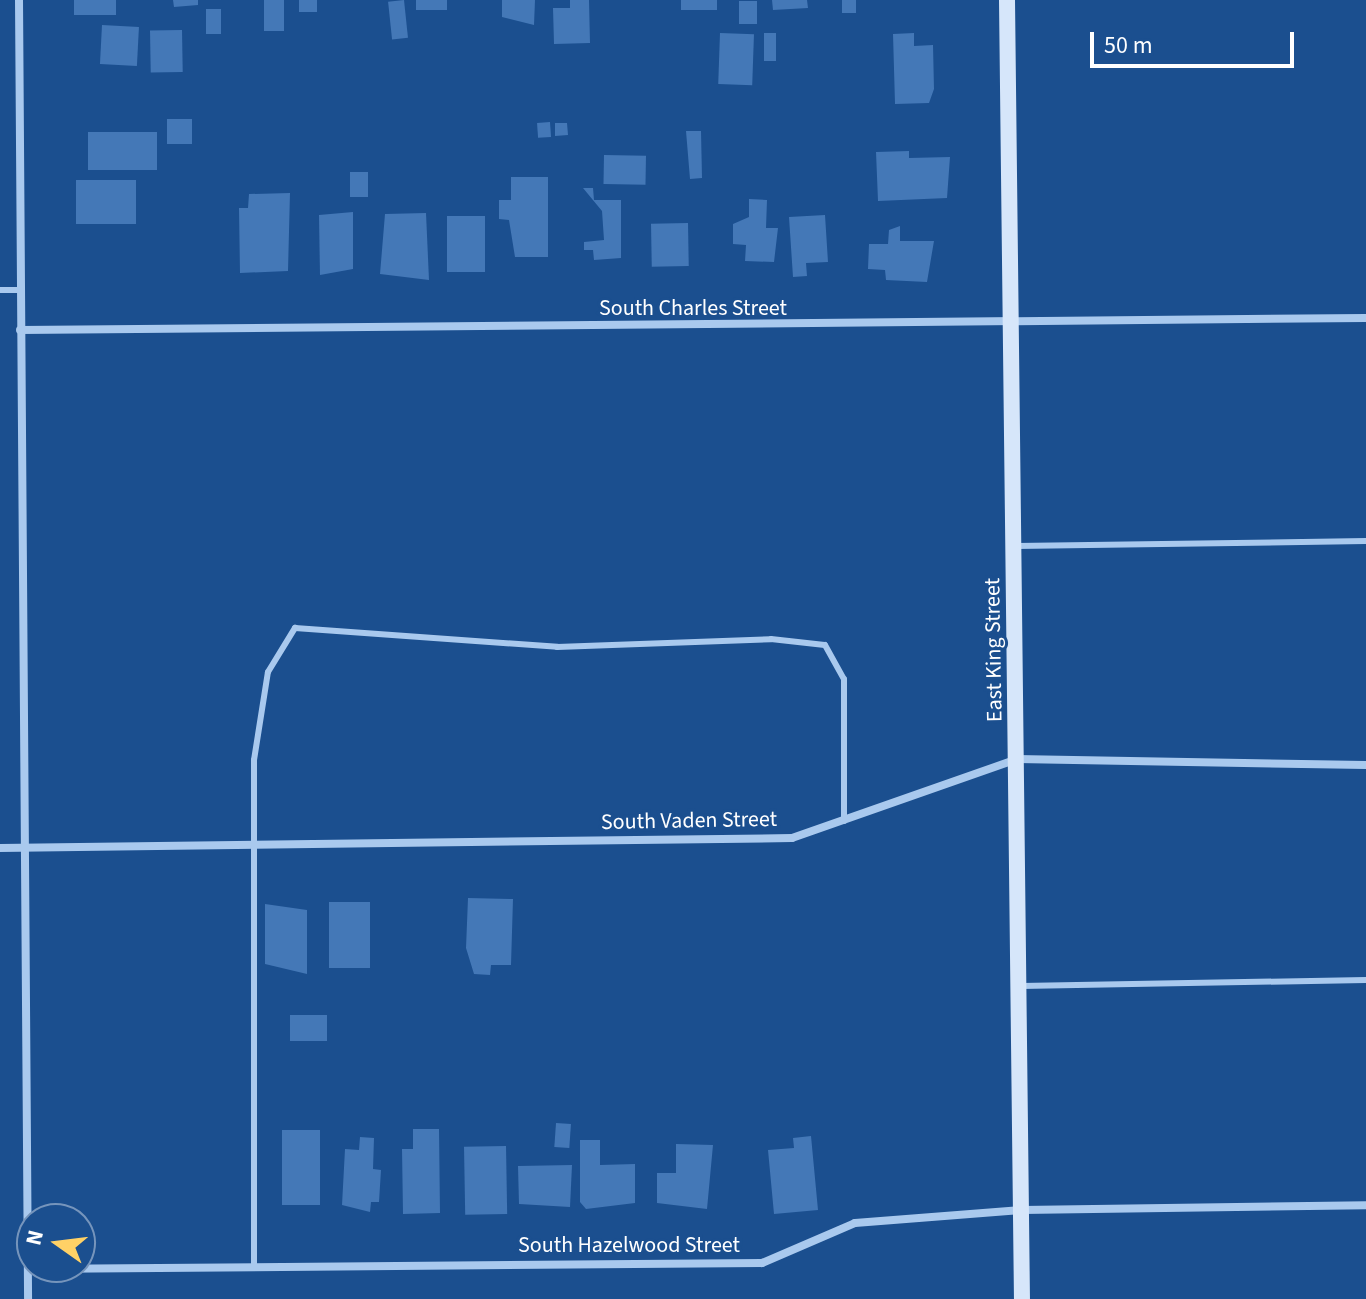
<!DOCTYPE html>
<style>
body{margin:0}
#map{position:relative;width:1366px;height:1299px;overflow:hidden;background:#1b4f8f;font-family:"Source Sans 3",sans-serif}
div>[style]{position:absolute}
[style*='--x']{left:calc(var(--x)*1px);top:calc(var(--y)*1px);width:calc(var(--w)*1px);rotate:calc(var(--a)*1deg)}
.building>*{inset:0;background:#4478b7;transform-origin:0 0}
.lane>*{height:6px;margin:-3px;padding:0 3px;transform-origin:3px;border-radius:3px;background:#a9c9ee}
.street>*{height:8px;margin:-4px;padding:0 4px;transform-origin:4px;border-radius:4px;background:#a9c9ee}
.secondary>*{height:16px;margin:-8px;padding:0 8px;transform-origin:8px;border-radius:8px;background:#d6e6fa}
span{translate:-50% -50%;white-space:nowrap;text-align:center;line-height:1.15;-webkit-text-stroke:6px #1b4f8f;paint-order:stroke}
.street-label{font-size:22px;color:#fff}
.north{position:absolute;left:16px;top:1203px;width:80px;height:80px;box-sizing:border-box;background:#1b4f8f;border:2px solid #7695bc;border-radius:50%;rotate:284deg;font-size:22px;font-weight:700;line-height:32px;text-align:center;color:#fff}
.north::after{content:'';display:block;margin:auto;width:28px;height:36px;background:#ffd166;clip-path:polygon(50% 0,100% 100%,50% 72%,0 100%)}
.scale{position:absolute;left:1090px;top:32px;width:204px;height:36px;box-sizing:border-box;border:4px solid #fff;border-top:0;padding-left:10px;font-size:24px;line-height:28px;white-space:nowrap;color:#fff;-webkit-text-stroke:6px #1b4f8f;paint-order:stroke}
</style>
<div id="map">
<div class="building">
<div style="left:74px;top:0;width:42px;height:15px"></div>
<div style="clip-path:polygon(173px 0,198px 0,198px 5px,174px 7px)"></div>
<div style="left:264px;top:0;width:20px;height:31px"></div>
<div style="left:299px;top:0;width:18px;height:12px"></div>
<div style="left:404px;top:0;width:38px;height:16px;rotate:84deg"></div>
<div style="left:416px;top:0;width:31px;height:10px"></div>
<div style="clip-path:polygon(502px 0,535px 0,534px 25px,502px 17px)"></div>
<div style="clip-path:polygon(570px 0,589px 0,590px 43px,554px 44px,553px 8px,570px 8px)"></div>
<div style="left:681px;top:0;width:36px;height:10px"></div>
<div style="clip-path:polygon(772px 0,807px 0,808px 8px,773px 10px)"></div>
<div style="left:842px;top:0;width:14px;height:13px"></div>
<div style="left:739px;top:1px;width:18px;height:23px"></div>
<div style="left:206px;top:9px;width:15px;height:25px"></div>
<div style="left:102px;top:25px;width:37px;height:39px;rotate:3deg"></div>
<div style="left:182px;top:30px;width:42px;height:32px;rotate:89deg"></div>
<div style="left:720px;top:33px;width:34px;height:51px;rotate:2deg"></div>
<div style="left:764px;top:33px;width:12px;height:28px"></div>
<div style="clip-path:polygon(914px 33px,914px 46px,933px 45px,934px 89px,929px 103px,895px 104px,893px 34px)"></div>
<div style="left:167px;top:119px;width:25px;height:25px"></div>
<div style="left:550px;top:122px;width:15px;height:13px;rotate:86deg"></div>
<div style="clip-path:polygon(555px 123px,567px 123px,568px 135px,555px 136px)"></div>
<div style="clip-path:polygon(686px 131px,701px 131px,702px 178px,690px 179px)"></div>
<div style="left:88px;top:132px;width:69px;height:38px"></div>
<div style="clip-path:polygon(909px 151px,909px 158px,950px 157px,947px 198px,878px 201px,876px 152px)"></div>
<div style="left:604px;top:155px;width:42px;height:29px;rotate:1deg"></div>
<div style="left:350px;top:172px;width:18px;height:25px"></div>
<div style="clip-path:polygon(511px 177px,548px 177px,548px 257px,515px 257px,509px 220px,499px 219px,499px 200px,511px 200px)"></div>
<div style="left:76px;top:180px;width:60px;height:44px"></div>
<div style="clip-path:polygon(583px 188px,593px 188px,594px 200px,621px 200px,621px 258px,594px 260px,593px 250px,584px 250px,584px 242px,604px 240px,602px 211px)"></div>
<div style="clip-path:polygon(290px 193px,288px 271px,240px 273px,239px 208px,248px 208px,249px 194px)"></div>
<div style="clip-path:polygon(749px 199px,767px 200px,766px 228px,778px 228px,774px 262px,745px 261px,746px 245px,733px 244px,733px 224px,749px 217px)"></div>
<div style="clip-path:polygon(353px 212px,353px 269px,320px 275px,319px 215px)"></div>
<div style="clip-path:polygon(426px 213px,429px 280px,380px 274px,385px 214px)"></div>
<div style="clip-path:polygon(825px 215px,828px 262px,806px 263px,807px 276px,793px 277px,789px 217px)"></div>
<div style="left:447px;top:216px;width:38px;height:56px"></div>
<div style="left:688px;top:223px;width:43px;height:37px;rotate:89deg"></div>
<div style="clip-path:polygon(900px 226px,900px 241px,934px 241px,927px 282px,886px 280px,885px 270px,868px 269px,869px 244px,888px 244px,889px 230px)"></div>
<div style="clip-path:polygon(468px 898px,513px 899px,511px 965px,491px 965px,490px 975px,474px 974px,466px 948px)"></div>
<div style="left:370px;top:902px;width:66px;height:41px;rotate:90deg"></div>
<div style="clip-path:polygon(265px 904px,307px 910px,307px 974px,265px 964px)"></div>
<div style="left:290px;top:1015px;width:37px;height:26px"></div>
<div style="left:556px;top:1123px;width:15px;height:24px;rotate:4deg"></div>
<div style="clip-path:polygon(413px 1129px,439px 1129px,440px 1213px,403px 1214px,402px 1149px,413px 1149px)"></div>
<div style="left:282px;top:1130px;width:38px;height:75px"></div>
<div style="clip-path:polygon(811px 1136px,818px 1210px,774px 1214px,768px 1150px,794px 1148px,793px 1138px)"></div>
<div style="clip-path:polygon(360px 1137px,374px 1138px,373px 1169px,381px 1170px,379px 1202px,371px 1202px,370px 1212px,342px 1205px,345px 1149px,359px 1150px)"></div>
<div style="clip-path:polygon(580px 1140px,600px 1140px,600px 1165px,635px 1164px,635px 1203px,586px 1209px,580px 1202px)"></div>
<div style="clip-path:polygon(676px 1144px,713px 1145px,707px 1209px,657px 1203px,657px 1173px,676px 1173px)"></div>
<div style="left:506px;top:1146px;width:68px;height:42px;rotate:89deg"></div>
<div style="clip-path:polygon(572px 1165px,570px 1207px,519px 1204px,518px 1166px)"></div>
</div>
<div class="lane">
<div style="--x:0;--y:290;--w:20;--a:0"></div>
<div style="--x:1014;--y:546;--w:352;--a:-0.8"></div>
<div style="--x:1021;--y:986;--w:345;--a:-1"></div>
<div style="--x:254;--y:1267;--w:507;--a:-90"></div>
<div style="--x:254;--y:760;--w:89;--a:-81"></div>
<div style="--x:268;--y:672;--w:52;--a:-58.5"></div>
<div style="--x:295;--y:628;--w:263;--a:4.1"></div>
<div style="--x:557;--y:647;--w:214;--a:-2.1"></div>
<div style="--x:771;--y:639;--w:54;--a:6.3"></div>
<div style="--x:825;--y:645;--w:39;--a:61"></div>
<div style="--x:844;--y:679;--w:142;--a:90"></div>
</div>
<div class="street">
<div style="--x:19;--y:0;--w:1299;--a:89.6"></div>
<div style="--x:20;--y:330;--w:1346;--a:-0.51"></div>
<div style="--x:0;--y:848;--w:792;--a:-0.72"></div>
<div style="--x:792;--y:838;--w:238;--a:-19.3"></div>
<div style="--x:1017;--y:759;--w:349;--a:1"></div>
<div style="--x:28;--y:1269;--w:734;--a:-0.47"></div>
<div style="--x:762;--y:1263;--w:101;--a:-23.3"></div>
<div style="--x:855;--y:1223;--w:168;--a:-4.5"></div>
<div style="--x:1022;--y:1210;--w:344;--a:-0.8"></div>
</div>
<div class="secondary">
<div style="--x:1007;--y:0;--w:1299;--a:89.34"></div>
</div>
<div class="street-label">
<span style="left:693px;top:309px">South Charles Street</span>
<span style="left:994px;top:650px;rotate:-91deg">East King Street</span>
<span style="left:689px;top:821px;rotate:-1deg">South Vaden Street</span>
<span style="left:629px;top:1246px">South Hazelwood Street</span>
</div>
<div class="north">N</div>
<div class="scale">50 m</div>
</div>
